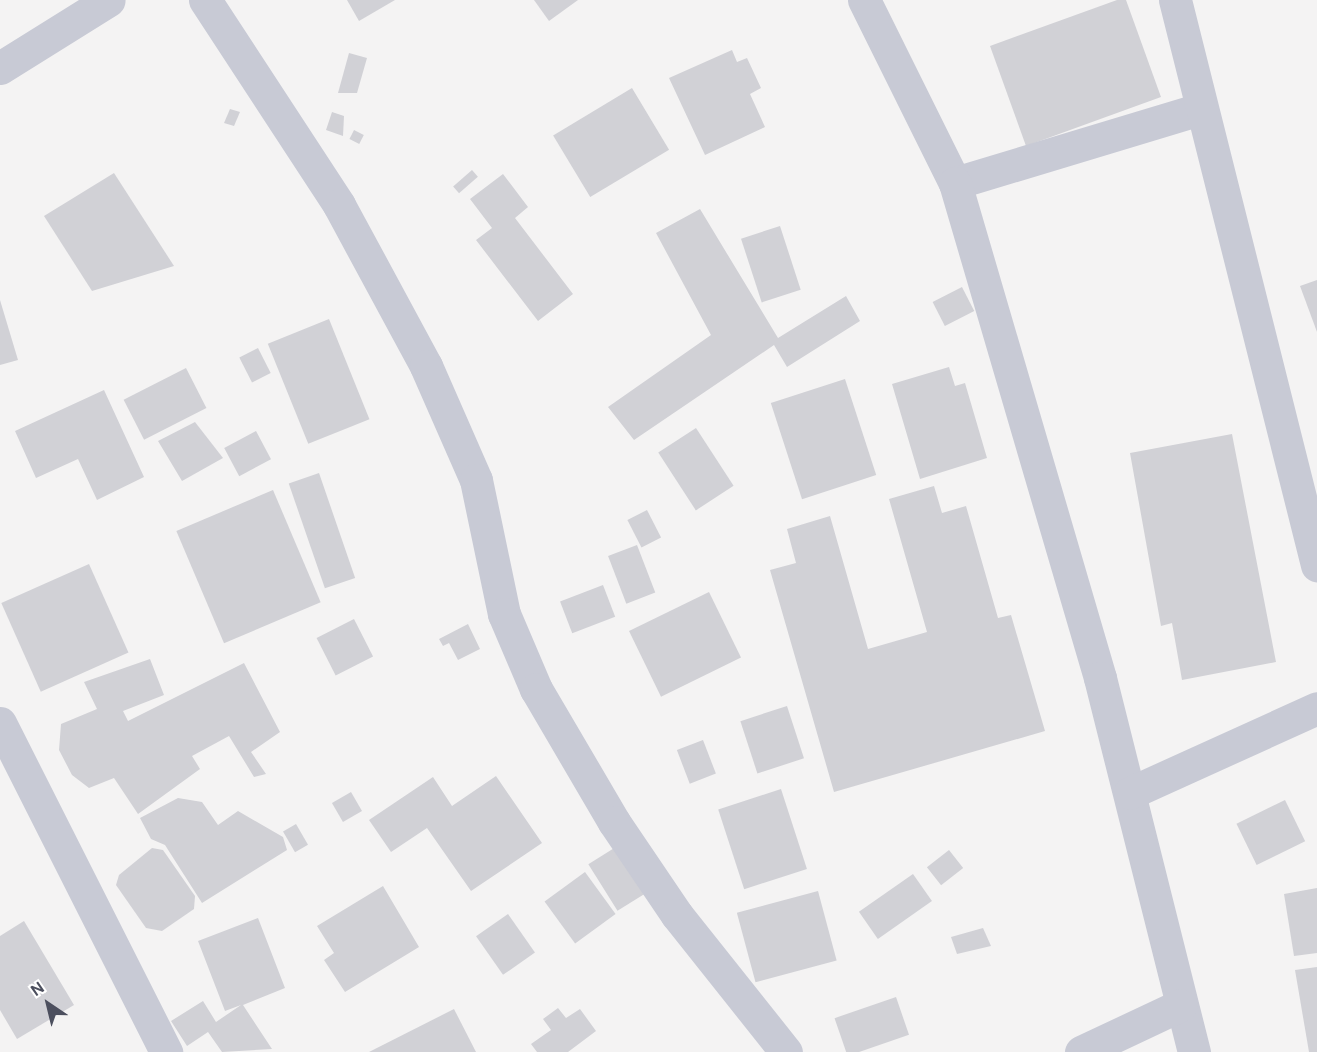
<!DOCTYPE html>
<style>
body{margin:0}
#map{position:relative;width:1317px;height:1052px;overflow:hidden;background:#f4f3f3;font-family:"DM Sans",sans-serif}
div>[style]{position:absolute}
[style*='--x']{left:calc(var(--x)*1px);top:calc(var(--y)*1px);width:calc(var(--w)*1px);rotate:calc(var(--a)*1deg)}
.building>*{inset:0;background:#d1d1d6;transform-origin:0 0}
.minor>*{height:33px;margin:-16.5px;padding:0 16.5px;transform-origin:16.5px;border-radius:16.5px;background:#c8cad5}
span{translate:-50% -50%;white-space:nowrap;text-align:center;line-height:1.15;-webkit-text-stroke:5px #fff;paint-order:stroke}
.north{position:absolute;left:18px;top:974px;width:60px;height:60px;-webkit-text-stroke:4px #fff;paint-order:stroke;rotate:325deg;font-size:16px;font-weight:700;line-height:24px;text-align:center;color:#4c4f5e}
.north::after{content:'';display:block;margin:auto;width:21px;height:27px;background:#4c4f5e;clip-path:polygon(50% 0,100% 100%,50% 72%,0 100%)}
</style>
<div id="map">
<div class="building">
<div style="clip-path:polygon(347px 0,395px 0,359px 21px)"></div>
<div style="clip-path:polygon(534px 0,578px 0,549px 21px)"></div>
<div style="clip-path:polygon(1117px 0,1126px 0,1161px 97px,1026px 146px,990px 46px)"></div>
<div style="clip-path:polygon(732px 50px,737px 62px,747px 58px,761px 88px,750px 94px,765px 127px,705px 155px,669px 78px)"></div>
<div style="clip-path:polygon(349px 53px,367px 58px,357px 93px,338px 93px)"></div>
<div style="left:632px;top:88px;width:72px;height:92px;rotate:59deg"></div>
<div style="clip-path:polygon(230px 109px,240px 112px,234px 126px,224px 123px)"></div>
<div style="clip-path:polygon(332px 112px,344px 116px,343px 136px,326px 130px)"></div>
<div style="left:354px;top:130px;width:11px;height:10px;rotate:27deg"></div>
<div style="left:472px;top:170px;width:9px;height:25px;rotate:49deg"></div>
<div style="clip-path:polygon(114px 173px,174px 266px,92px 291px,44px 216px)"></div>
<div style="clip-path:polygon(503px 174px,528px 207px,515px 218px,573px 294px,538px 321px,476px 240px,492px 228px,470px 199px)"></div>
<div style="clip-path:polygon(700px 209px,778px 338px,846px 296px,860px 321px,787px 367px,774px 345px,634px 440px,608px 407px,711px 335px,656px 233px)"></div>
<div style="left:780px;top:226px;width:67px;height:41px;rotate:72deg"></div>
<div style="clip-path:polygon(1317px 280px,1317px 332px,1300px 286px)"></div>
<div style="left:962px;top:287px;width:27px;height:33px;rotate:63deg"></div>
<div style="clip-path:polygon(0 300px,18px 360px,0 365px)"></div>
<div style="left:329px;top:319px;width:108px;height:66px;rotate:68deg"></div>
<div style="left:258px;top:348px;width:28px;height:21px;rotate:63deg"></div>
<div style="clip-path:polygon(949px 367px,955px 386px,965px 383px,987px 458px,920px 479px,892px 384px)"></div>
<div style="left:186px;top:368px;width:45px;height:70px;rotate:63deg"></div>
<div style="left:845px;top:379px;width:101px;height:78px;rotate:72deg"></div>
<div style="clip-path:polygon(104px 390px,144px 477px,97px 500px,78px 459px,36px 478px,15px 431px)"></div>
<div style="clip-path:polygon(195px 422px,223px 458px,182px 481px,158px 441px)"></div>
<div style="left:696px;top:428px;width:69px;height:45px;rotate:57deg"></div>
<div style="left:256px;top:431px;width:32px;height:36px;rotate:62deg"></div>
<div style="clip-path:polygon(1232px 434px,1276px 662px,1182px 680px,1172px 623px,1161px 626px,1130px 453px)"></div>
<div style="left:319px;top:473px;width:111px;height:32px;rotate:71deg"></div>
<div style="clip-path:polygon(934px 486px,942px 513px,966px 506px,998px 618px,1011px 615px,1045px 731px,834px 792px,770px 570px,796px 563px,787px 529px,830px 516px,868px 649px,927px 632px,889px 499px)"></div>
<div style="left:273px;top:490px;width:122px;height:105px;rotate:67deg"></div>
<div style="left:647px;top:510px;width:31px;height:22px;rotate:63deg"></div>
<div style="left:637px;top:545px;width:51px;height:31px;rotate:69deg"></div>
<div style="left:89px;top:564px;width:97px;height:96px;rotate:66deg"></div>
<div style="left:603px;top:585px;width:34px;height:46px;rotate:69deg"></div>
<div style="left:709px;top:592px;width:73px;height:89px;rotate:64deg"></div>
<div style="left:354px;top:619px;width:42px;height:42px;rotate:63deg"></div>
<div style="clip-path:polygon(468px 624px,480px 649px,458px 660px,449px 643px,443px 646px,439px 639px)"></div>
<div style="clip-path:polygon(150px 659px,164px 695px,123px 711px,128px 721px,244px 663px,280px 732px,251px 752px,266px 774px,254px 777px,229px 736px,192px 756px,200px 769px,138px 814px,114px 778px,89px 788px,72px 775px,59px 750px,61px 724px,97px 709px,84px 682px)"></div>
<div style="left:787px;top:706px;width:55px;height:49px;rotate:72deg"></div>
<div style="left:703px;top:740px;width:36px;height:28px;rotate:69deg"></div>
<div style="clip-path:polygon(496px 776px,542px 843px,471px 891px,427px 828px,391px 852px,369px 820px,433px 777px,452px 806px)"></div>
<div style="left:781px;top:789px;width:84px;height:66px;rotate:72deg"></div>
<div style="left:351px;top:792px;width:22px;height:22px;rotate:60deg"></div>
<div style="clip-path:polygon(178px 798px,202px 802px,218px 825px,238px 811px,283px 837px,287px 850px,202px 903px,165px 845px,151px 839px,140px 818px)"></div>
<div style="left:1285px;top:800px;width:46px;height:54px;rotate:64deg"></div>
<div style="left:296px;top:824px;width:24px;height:15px;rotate:60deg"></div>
<div style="left:635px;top:835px;width:55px;height:55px;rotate:58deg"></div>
<div style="clip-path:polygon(152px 848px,163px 850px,195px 896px,194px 909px,162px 931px,146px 928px,116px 885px,119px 875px)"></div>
<div style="left:949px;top:850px;width:23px;height:28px;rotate:52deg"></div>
<div style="left:585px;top:872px;width:52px;height:50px;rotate:54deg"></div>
<div style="left:913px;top:874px;width:33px;height:66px;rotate:55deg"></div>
<div style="clip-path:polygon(383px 886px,419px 947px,345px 992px,324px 960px,334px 953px,317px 926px)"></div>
<div style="clip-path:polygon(1317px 888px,1317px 953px,1294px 956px,1284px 894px)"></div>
<div style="left:818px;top:891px;width:72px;height:84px;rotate:75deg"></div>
<div style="left:508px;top:914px;width:47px;height:39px;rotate:55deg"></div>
<div style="clip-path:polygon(258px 918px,285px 988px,243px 1005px,272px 1049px,222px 1052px,208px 1032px,187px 1046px,171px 1021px,203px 1001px,216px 1022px,241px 1005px,225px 1011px,198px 941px)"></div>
<div style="clip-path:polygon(24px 921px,74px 1005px,17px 1039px,0 1010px,0 936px)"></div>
<div style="clip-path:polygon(983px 928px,991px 946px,957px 954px,951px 937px)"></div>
<div style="clip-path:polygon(1317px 967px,1317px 1052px,1309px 1052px,1295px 970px)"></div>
<div style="left:896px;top:997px;width:40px;height:65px;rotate:71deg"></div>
<div style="clip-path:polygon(558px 1008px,566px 1018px,580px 1009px,596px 1031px,568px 1052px,537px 1052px,531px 1044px,551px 1030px,543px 1019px)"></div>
<div style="clip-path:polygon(454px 1009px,476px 1052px,369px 1052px)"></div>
</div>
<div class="minor">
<div style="--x:205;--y:0;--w:245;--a:56.8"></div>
<div style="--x:339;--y:205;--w:183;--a:61.6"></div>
<div style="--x:426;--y:366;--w:124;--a:66.3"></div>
<div style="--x:476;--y:480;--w:137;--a:78.2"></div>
<div style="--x:504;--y:614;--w:82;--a:66.9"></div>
<div style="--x:536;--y:689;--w:154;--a:59.6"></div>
<div style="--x:614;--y:822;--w:112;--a:55.9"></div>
<div style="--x:677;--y:915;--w:175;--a:51.5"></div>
<div style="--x:864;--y:0;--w:204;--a:63.6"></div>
<div style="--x:955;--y:183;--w:256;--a:-16.8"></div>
<div style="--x:1175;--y:0;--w:583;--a:75.89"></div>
<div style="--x:0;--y:68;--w:128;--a:-32"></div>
<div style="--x:955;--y:183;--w:516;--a:73.67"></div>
<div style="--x:1100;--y:678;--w:386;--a:75.9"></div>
<div style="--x:0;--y:723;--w:369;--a:63.2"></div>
<div style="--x:1130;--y:793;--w:205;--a:-24.4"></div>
<div style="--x:1081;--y:1052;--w:110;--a:-25.2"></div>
</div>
<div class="north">N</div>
</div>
